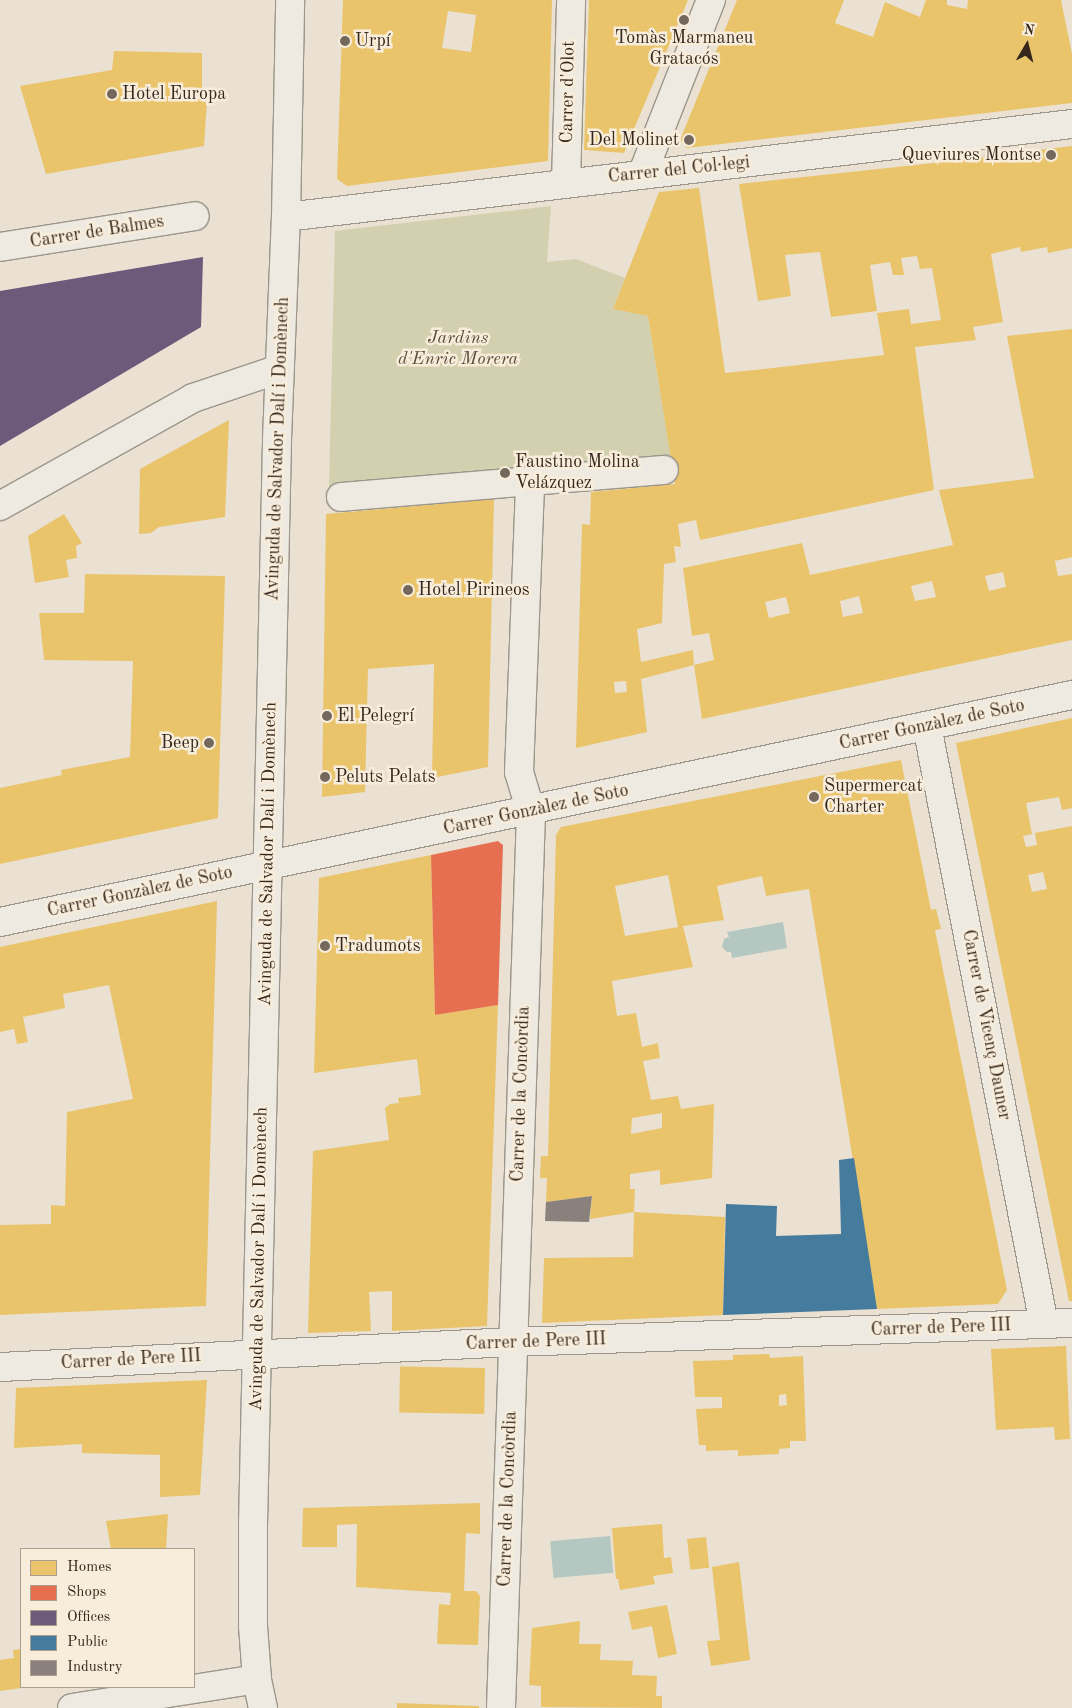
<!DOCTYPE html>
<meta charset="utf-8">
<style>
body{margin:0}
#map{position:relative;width:1072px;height:1708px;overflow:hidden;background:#eae1d2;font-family:"Old Standard TT",serif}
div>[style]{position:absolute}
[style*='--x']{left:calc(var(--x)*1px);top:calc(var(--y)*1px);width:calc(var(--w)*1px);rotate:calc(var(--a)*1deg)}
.green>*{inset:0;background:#d3d0af}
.water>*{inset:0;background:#b4c8c1;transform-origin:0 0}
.homes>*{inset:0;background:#e9c46a;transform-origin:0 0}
.shops>*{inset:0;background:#e76f51}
.offices>*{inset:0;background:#6d597a}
.public>*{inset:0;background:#457b9d}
.industry>*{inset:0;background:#8a817c}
.roads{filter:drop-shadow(1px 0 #9b958b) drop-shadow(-1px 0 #9b958b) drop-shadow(0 1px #9b958b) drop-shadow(0 -1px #9b958b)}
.street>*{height:28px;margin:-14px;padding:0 14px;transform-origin:14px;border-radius:14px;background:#eeeae1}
.secondary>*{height:28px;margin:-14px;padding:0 14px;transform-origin:14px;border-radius:14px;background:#eeeae1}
.dots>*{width:14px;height:14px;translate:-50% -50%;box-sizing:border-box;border:2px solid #f8eddb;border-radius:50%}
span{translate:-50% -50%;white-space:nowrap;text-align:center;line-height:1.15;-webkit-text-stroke:5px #f8eddb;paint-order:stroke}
.poi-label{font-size:18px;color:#35271c}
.left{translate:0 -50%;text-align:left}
.right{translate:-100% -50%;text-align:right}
.street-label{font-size:18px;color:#35271c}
.park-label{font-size:18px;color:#584e3a;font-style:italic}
.legend{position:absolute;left:20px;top:1548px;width:175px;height:140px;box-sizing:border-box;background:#f8eddb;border:1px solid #aa9e8f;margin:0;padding:6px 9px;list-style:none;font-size:15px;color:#35271c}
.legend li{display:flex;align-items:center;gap:10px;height:25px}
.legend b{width:25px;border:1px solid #aa9e8f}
.north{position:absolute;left:1002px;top:20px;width:50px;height:50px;-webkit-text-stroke:4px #f8eddb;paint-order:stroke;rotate:8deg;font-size:14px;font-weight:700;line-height:20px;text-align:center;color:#35271c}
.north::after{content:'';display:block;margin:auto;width:18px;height:22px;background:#35271c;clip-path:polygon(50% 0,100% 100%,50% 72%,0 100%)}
</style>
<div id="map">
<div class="green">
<div style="clip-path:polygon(551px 206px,547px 262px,576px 259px,625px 278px,613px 309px,648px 316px,671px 457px,329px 487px,335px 231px)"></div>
</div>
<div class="water">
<div style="clip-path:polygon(783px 922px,787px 948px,732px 958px,731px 952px,727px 952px,722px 947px,724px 939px,729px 937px,727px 932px)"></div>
<div style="left:610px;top:1536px;width:37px;height:60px;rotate:85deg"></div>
</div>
<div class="homes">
<div style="clip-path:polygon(evenodd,343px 0,552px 0,548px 161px,347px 186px,337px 179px,343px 0,448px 11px,476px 15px,471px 52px,442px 48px,448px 11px)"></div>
<div style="clip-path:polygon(589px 0,688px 0,624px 153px,584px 150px)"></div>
<div style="clip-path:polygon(737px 0,844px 0,835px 23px,873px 37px,885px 2px,920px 17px,926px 0,947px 0,947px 5px,967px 9px,968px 0,1061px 0,1072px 54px,1072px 103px,687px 148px,680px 140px)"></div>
<div style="clip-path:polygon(114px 51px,202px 53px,202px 102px,207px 102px,204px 146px,46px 174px,20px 86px,112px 70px)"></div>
<div style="clip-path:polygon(evenodd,1072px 146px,1072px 248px,1048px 253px,1047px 247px,1021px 252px,1020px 247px,991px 254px,1003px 322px,973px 327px,976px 340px,915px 347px,934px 490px,700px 540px,696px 520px,678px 524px,681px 547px,674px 546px,676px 562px,664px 564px,662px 623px,637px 629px,641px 662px,693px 650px,694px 665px,641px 679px,647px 732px,576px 748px,582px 524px,590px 525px,591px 492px,675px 484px,648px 316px,613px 309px,659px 192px,699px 188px,725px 373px,764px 369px,884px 355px,877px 313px,909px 309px,911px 324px,941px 320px,932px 268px,920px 269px,917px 256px,901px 258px,904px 275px,893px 275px,890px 262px,870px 265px,877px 311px,831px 317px,820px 252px,785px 255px,791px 296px,758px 301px,739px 184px,943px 162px,942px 157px,973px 153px,973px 158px,1072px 146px,626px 681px,627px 692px,615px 693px,614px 682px,626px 681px)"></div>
<div style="clip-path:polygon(evenodd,1072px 329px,1072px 557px,1055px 561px,1058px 576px,1072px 574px,1072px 640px,702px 719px,694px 665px,714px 660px,709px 633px,692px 636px,683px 568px,802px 543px,810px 575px,953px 545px,939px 490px,1034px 478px,1007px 336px,1072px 329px,1003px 572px,1006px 587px,989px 591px,985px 576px,1003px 572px,1072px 329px,932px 581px,936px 597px,915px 601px,911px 586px,932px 581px,1072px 329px,859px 596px,863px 613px,843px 617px,840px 601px,859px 596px,1072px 329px,786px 597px,790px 613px,769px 618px,765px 602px,786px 597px)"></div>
<div style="clip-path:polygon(229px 420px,225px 517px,159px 527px,151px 533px,139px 534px,140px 469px)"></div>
<div style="clip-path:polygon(494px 499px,488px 767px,432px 778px,434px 664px,368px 669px,365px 792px,322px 797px,326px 514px)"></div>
<div style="clip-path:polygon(64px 514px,82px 543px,76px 546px,77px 558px,66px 560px,69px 577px,35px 583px,28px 536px)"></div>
<div style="clip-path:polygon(85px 574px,225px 576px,218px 818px,0 864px,0 788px,62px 775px,61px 770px,130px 757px,133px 661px,44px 660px,39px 613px,84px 613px)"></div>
<div style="clip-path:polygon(evenodd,1072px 718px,1072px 808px,1062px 810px,1059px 797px,1026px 803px,1032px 834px,1023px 836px,1026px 847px,1037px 845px,1035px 833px,1072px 826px,1072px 1301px,1069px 1301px,956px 743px,1072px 718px,1043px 872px,1047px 889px,1032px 892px,1028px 875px,1043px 872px)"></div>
<div style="clip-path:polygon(evenodd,901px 760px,931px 910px,936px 909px,941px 929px,935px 930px,1007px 1290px,998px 1304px,877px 1309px,809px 889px,766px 896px,762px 876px,717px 886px,724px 920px,683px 926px,693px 967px,612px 981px,617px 1016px,636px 1013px,642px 1047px,658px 1043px,660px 1058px,643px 1061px,651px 1100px,678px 1096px,681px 1109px,714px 1104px,712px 1178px,660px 1185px,660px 1170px,630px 1174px,630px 1189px,635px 1189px,634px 1212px,590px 1219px,592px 1196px,546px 1202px,547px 1178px,540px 1178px,541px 1156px,548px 1156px,556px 835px,561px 827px,901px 760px,668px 875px,678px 927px,625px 936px,615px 886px,668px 875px,901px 760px,662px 1113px,662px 1128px,631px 1134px,632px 1118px,662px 1113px)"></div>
<div style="clip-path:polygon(431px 855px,435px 1015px,498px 1005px,487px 1326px,392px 1331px,392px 1291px,369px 1292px,371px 1331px,308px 1333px,313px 1151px,389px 1140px,385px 1108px,390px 1104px,399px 1103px,398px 1098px,421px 1095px,417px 1059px,314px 1073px,319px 878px)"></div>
<div style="clip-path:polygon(217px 901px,206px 1306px,0 1315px,0 1225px,51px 1224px,51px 1205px,65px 1206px,67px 1112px,133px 1099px,109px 985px,63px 994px,65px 1008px,23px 1017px,28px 1042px,17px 1044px,14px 1029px,0 1032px,0 947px)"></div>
<div style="clip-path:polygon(634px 1212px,725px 1217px,723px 1315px,542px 1323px,544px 1258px,633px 1257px)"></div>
<div style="clip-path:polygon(1066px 1346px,1070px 1439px,1055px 1440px,1054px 1427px,996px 1430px,991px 1349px)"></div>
<div style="clip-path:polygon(evenodd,769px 1354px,770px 1358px,803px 1356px,806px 1441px,790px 1441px,790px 1448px,779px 1449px,779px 1454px,738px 1456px,738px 1450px,706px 1451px,706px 1445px,699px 1445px,696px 1409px,722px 1408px,722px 1397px,695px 1397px,693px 1361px,733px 1360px,733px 1355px,769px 1354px,786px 1394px,787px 1405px,779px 1406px,779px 1395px,786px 1394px)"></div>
<div style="left:485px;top:1368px;width:46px;height:85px;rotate:91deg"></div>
<div style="clip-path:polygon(207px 1380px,200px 1495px,160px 1497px,160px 1455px,82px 1453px,82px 1444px,14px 1448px,16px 1388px)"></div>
<div style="clip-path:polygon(480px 1503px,480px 1534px,466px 1533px,464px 1591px,476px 1591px,480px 1596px,478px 1645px,437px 1644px,439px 1604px,450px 1605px,451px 1593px,356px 1587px,357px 1524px,337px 1525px,337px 1547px,302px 1547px,303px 1508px)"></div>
<div style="clip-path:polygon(168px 1514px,166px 1549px,111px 1549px,106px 1521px)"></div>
<div style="clip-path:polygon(662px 1524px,664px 1558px,671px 1557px,673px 1573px,653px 1576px,655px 1584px,620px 1590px,618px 1579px,616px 1579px,612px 1528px)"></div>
<div style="left:706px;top:1537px;width:31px;height:19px;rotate:84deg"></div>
<div style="clip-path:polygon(739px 1562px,750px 1660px,711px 1666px,707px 1641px,720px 1640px,712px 1567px)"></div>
<div style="clip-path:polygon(667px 1605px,677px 1654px,658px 1658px,652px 1626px,632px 1630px,628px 1612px)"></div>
<div style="clip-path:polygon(580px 1621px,579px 1644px,601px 1644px,600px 1660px,633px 1661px,632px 1675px,657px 1676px,656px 1696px,662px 1696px,662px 1708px,541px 1707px,541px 1686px,529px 1685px,532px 1628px)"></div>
<div style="clip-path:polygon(21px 1649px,21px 1688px,0 1691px,0 1660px,14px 1658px,13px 1650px)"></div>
<div style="clip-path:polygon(397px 1703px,479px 1706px,479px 1708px,397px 1708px)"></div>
</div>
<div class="shops">
<div style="clip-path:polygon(498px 841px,503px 845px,498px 1005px,435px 1015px,431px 855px)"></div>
</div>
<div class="offices">
<div style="clip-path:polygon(203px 257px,201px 327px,0 446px,0 291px)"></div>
</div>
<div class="public">
<div style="clip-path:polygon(854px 1158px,877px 1309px,723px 1315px,726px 1204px,777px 1206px,776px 1236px,841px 1234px,839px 1160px)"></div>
</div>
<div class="industry">
<div style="clip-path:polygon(592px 1196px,589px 1222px,545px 1221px,546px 1202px)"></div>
</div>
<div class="roads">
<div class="street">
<div style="--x:642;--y:175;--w:188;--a:-68.5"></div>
<div style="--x:566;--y:183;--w:183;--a:-88.4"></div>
<div style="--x:286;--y:217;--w:791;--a:-6.75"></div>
<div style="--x:0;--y:247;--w:197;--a:-9"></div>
<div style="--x:341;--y:497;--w:324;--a:-4.8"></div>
<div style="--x:0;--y:506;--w:221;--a:-29.2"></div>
<div style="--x:193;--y:398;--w:91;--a:-18.6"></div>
<div style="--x:927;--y:726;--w:609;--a:78.93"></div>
<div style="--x:0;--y:922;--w:1096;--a:-11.96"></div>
<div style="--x:0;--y:1367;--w:514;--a:-2.79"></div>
<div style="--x:513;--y:1342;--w:559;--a:-1.95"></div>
<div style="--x:72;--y:1708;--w:187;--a:-8.9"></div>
<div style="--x:501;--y:1708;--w:897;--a:-88.08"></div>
<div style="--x:531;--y:812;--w:42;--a:-106.7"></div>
<div style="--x:519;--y:772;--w:289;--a:-87.8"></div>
</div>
<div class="secondary">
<div style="--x:263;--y:1708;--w:30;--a:-102"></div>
<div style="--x:257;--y:1679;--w:53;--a:-94.3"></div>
<div style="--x:253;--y:1626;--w:101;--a:-90"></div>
<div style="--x:253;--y:1525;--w:1086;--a:-88.73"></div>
<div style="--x:277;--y:439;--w:222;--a:-87.7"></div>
<div style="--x:286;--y:217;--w:217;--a:-88.9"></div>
</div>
</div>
<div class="dots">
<div style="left:684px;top:20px;background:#74685c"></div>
<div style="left:345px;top:41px;background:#74685c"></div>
<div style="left:112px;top:94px;background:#74685c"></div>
<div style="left:689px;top:140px;background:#74685c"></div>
<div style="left:1051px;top:155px;background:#74685c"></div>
<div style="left:505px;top:473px;background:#74685c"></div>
<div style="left:408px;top:590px;background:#74685c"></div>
<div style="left:327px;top:716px;background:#74685c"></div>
<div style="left:209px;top:743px;background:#74685c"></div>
<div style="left:325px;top:777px;background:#74685c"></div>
<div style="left:814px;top:797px;background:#74685c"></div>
<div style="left:325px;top:946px;background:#74685c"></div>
</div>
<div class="poi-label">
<span style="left:684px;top:49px">Tomàs Marmaneu<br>Gratacós</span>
<span class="left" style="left:355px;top:41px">Urpí</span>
<span class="left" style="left:122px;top:94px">Hotel Europa</span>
<span class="right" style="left:679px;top:140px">Del Molinet</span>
<span class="right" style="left:1041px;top:155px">Queviures Montse</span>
<span class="left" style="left:515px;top:473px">Faustino Molina<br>Velázquez</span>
<span class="left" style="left:418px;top:590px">Hotel Pirineos</span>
<span class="left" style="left:337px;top:716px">El Pelegrí</span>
<span class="right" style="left:199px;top:743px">Beep</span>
<span class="left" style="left:335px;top:777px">Peluts Pelats</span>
<span class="left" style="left:824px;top:797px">Supermercat<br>Charter</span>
<span class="left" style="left:335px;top:946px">Tradumots</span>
</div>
<div class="street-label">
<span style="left:568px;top:92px;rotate:-89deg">Carrer d'Olot</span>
<span style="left:679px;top:170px;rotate:-6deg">Carrer del Col·legi</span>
<span style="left:97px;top:232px;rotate:-9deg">Carrer de Balmes</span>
<span style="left:278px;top:449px;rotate:-88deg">Avinguda de Salvador Dalí i Domènech</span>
<span style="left:932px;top:725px;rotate:-12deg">Carrer Gonzàlez de Soto</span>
<span style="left:536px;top:810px;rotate:-12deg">Carrer Gonzàlez de Soto</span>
<span style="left:268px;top:854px;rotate:-89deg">Avinguda de Salvador Dalí i Domènech</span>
<span style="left:140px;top:892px;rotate:-12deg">Carrer Gonzàlez de Soto</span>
<span style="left:986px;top:1025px;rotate:79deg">Carrer de Vicenç Dauner</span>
<span style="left:521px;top:1094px;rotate:-88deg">Carrer de la Concòrdia</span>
<span style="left:259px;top:1259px;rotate:-89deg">Avinguda de Salvador Dalí i Domènech</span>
<span style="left:941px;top:1328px;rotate:-2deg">Carrer de Pere III</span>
<span style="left:536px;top:1342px;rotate:-2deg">Carrer de Pere III</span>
<span style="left:131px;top:1360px;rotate:-3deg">Carrer de Pere III</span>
<span style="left:508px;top:1499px;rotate:-88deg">Carrer de la Concòrdia</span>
</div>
<div class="park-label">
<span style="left:458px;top:349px">Jardins<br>d'Enric Morera</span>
</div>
<ul class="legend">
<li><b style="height:14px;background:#e9c46a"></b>Homes</li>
<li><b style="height:14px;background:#e76f51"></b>Shops</li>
<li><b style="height:14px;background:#6d597a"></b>Offices</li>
<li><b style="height:14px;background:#457b9d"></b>Public</li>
<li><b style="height:14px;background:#8a817c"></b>Industry</li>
</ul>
<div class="north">N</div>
</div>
